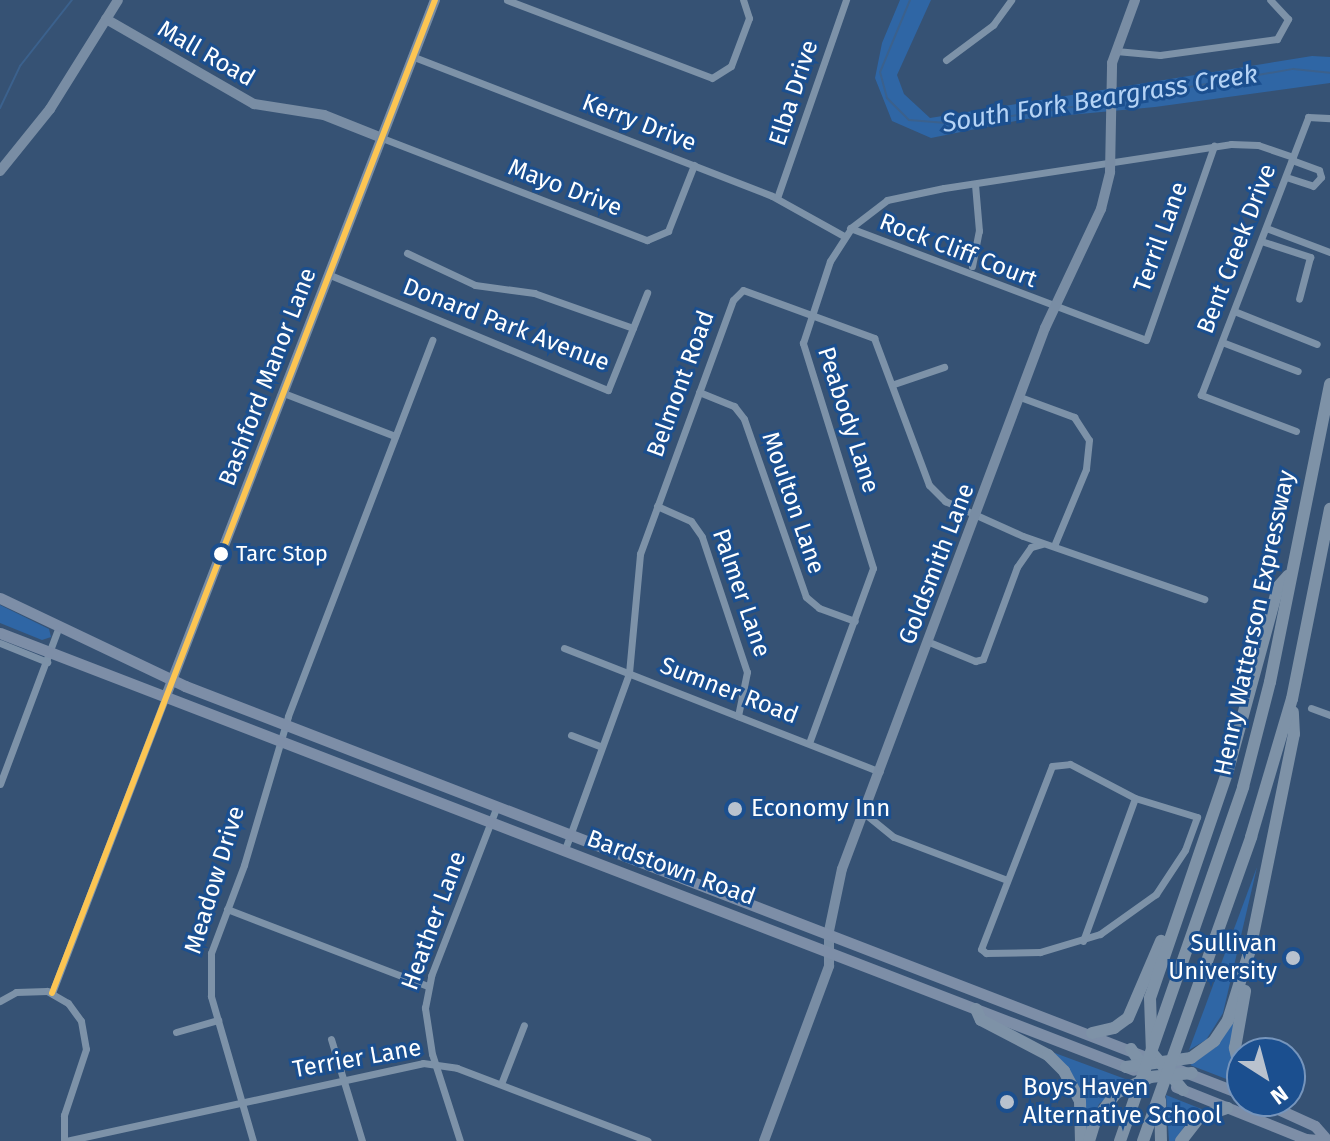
<!DOCTYPE html>
<style>
body{margin:0}
#map{position:relative;width:1330px;height:1141px;overflow:hidden;background:#365274;font-family:"Fira Sans",sans-serif}
div>[style]{position:absolute}
[style*='--x']{left:calc(var(--x)*1px);top:calc(var(--y)*1px);width:calc(var(--w)*1px);rotate:calc(var(--a)*1deg)}
.green>*{inset:0;background:#2f66a5}
.stream>*{height:2px;margin:-1px;padding:0 1px;transform-origin:1px;border-radius:1px;background:#3b618d}
.street>*{height:7px;margin:-3.5px;padding:0 3.5px;transform-origin:3.5px;border-radius:3.5px;background:#7d92a8}
.secondary>*{height:10px;margin:-5px;padding:0 5px;transform-origin:5px;border-radius:5px;background:#798da4}
.primary>*{height:11px;margin:-5.5px;padding:0 5.5px;transform-origin:5.5px;border-radius:5.5px;background:#7d8ea7}
.highway>*{height:12px;margin:-6px;padding:0 6px;transform-origin:6px;border-radius:6px;background:#7e92a7}
.bus-1>*{height:6px;margin:-3px;padding:0 3px;transform-origin:3px;border-radius:3px;background:#fcc553}
.dots>*{width:22px;height:22px;translate:-50% -50%;box-sizing:border-box;border:4px solid #1b4f8f;border-radius:50%}
span{translate:-50% -50%;white-space:nowrap;text-align:center;line-height:1.15;-webkit-text-stroke:6px #1b4f8f;paint-order:stroke}
.bus-label{font-size:22px;color:#fff}
.left{translate:0 -50%;text-align:left}
.street-label{font-size:24px;color:#fff}
.poi-label{font-size:24px;color:#fff}
.right{translate:-100% -50%;text-align:right}
.water-label{font-size:26px;color:#b5d3f5;font-style:italic}
.north{position:absolute;left:1226px;top:1037px;width:80px;height:80px;box-sizing:border-box;background:#1b4f8f;border:2px solid #7695bc;border-radius:50%;rotate:144deg;font-size:22px;font-weight:700;line-height:32px;text-align:center;color:#fff}
.north::after{content:'';display:block;margin:auto;width:28px;height:36px;background:#b9c2ce;clip-path:polygon(50% 0,100% 100%,50% 72%,0 100%)}
</style>
<div id="map">
<div class="green">
<div style="clip-path:polygon(900px 0,931px 0,897px 75px,904px 94px,930px 118px,1312px 56px,1330px 57px,1330px 83px,1155px 107px,1026px 119px,931px 138px,892px 121px,875px 78px,882px 43px)"></div>
<div style="clip-path:polygon(0 605px,49px 629px,51px 637px,42px 640px,0 623px)"></div>
<div style="clip-path:polygon(1257px 867px,1223px 1013px,1206px 1040px,1189px 1050px)"></div>
<div style="clip-path:polygon(1234px 1022px,1242px 1081px,1242px 1085px,1190px 1065px,1216px 1047px)"></div>
<div style="clip-path:polygon(1044px 1049px,1128px 1080px,1099px 1104px,1084px 1140px,1086px 1120px)"></div>
<div style="clip-path:polygon(1166px 1095px,1204px 1110px,1186px 1123px,1176px 1141px,1169px 1141px)"></div>
</div>
<div class="stream">
<div style="--x:910;--y:0;--w:78;--a:112.6"></div>
<div style="--x:880;--y:72;--w:27;--a:75"></div>
<div style="--x:887;--y:98;--w:31;--a:45"></div>
<div style="--x:909;--y:120;--w:50;--a:4.6"></div>
<div style="--x:959;--y:124;--w:148;--a:-8.6"></div>
<div style="--x:1115;--y:100;--w:181;--a:-9.9"></div>
<div style="--x:1293;--y:69;--w:37;--a:6"></div>
<div style="--x:0;--y:108;--w:47;--a:-64.5"></div>
<div style="--x:20;--y:66;--w:84;--a:-51.8"></div>
</div>
<div class="street">
<div style="--x:507;--y:0;--w:219;--a:20.8"></div>
<div style="--x:712;--y:78;--w:22;--a:-32"></div>
<div style="--x:731;--y:66;--w:51;--a:-69.4"></div>
<div style="--x:749;--y:18;--w:19;--a:-108"></div>
<div style="--x:1116;--y:51;--w:44;--a:5.2"></div>
<div style="--x:1160;--y:55;--w:118;--a:-7.8"></div>
<div style="--x:1277;--y:39;--w:23;--a:-61"></div>
<div style="--x:1288;--y:19;--w:26;--a:-133"></div>
<div style="--x:414;--y:57;--w:384;--a:21.2"></div>
<div style="--x:772;--y:196;--w:82;--a:29.1"></div>
<div style="--x:946;--y:60;--w:59;--a:-36.7"></div>
<div style="--x:993;--y:25;--w:31;--a:-54"></div>
<div style="--x:382;--y:138;--w:284;--a:21.1"></div>
<div style="--x:647;--y:240;--w:23;--a:-23"></div>
<div style="--x:668;--y:231;--w:71;--a:-68.5"></div>
<div style="--x:1286;--y:177;--w:28;--a:18"></div>
<div style="--x:1313;--y:186;--w:12;--a:-48"></div>
<div style="--x:1321;--y:177;--w:7;--a:-106"></div>
<div style="--x:1319;--y:170;--w:29;--a:-160"></div>
<div style="--x:777;--y:198;--w:210;--a:-70.8"></div>
<div style="--x:850;--y:228;--w:316;--a:20.7"></div>
<div style="--x:1146;--y:340;--w:206;--a:-70.7"></div>
<div style="--x:1266;--y:228;--w:68;--a:20.6"></div>
<div style="--x:1261;--y:241;--w:52;--a:18.1"></div>
<div style="--x:1310;--y:257;--w:43;--a:104.7"></div>
<div style="--x:407;--y:253;--w:75;--a:25.2"></div>
<div style="--x:475;--y:285;--w:60;--a:7.7"></div>
<div style="--x:534;--y:293;--w:105;--a:19.5"></div>
<div style="--x:972;--y:266;--w:36;--a:-79"></div>
<div style="--x:979;--y:231;--w:47;--a:-94.9"></div>
<div style="--x:330;--y:275;--w:301;--a:22.5"></div>
<div style="--x:608;--y:390;--w:105;--a:-68.1"></div>
<div style="--x:1234;--y:311;--w:89;--a:21.7"></div>
<div style="--x:1222;--y:342;--w:81;--a:20.9"></div>
<div style="--x:894;--y:384;--w:53;--a:-18.8"></div>
<div style="--x:699;--y:392;--w:38;--a:22"></div>
<div style="--x:734;--y:406;--w:16;--a:52"></div>
<div style="--x:744;--y:419;--w:188;--a:70.8"></div>
<div style="--x:806;--y:597;--w:17;--a:40"></div>
<div style="--x:819;--y:608;--w:38;--a:20"></div>
<div style="--x:286;--y:394;--w:117;--a:21.1"></div>
<div style="--x:1020;--y:397;--w:58;--a:20.3"></div>
<div style="--x:1074;--y:417;--w:27;--a:57"></div>
<div style="--x:1089;--y:440;--w:29;--a:96"></div>
<div style="--x:1086;--y:469;--w:83;--a:112.6"></div>
<div style="--x:1296;--y:431;--w:102;--a:-159.2"></div>
<div style="--x:1201;--y:395;--w:298;--a:-68.9"></div>
<div style="--x:1308;--y:117;--w:22;--a:3"></div>
<div style="--x:657;--y:506;--w:37;--a:24"></div>
<div style="--x:691;--y:521;--w:19;--a:55"></div>
<div style="--x:702;--y:537;--w:142;--a:71.6"></div>
<div style="--x:747;--y:672;--w:45;--a:101.6"></div>
<div style="--x:929;--y:642;--w:50;--a:22.4"></div>
<div style="--x:975;--y:661;--w:8;--a:-14"></div>
<div style="--x:983;--y:659;--w:98;--a:-69.7"></div>
<div style="--x:1017;--y:567;--w:24;--a:-55"></div>
<div style="--x:1031;--y:547;--w:11;--a:-15"></div>
<div style="--x:0;--y:643;--w:51;--a:22"></div>
<div style="--x:564;--y:648;--w:339;--a:21.4"></div>
<div style="--x:1311;--y:708;--w:20;--a:20"></div>
<div style="--x:571;--y:735;--w:31;--a:21"></div>
<div style="--x:809;--y:743;--w:186;--a:-69.9"></div>
<div style="--x:873;--y:568;--w:236;--a:-107.3"></div>
<div style="--x:803;--y:343;--w:86;--a:-71.8"></div>
<div style="--x:830;--y:261;--w:40;--a:-57.1"></div>
<div style="--x:852;--y:227;--w:44;--a:-37.6"></div>
<div style="--x:887;--y:200;--w:58;--a:-11.9"></div>
<div style="--x:944;--y:188;--w:290;--a:-8.7"></div>
<div style="--x:1231;--y:144;--w:27;--a:2"></div>
<div style="--x:1258;--y:145;--w:37;--a:19"></div>
<div style="--x:1070;--y:764;--w:73;--a:27.6"></div>
<div style="--x:1135;--y:798;--w:65;--a:17"></div>
<div style="--x:1197;--y:817;--w:35;--a:110"></div>
<div style="--x:1185;--y:850;--w:53;--a:123.4"></div>
<div style="--x:1156;--y:894;--w:69;--a:144.5"></div>
<div style="--x:1100;--y:934;--w:63;--a:163.3"></div>
<div style="--x:1040;--y:952;--w:54;--a:178.9"></div>
<div style="--x:986;--y:953;--w:6;--a:-141"></div>
<div style="--x:981;--y:949;--w:196;--a:-68.8"></div>
<div style="--x:1052;--y:766;--w:18;--a:-6"></div>
<div style="--x:0;--y:784;--w:169;--a:-69.5"></div>
<div style="--x:864;--y:813;--w:38;--a:39"></div>
<div style="--x:894;--y:837;--w:121;--a:20.8"></div>
<div style="--x:564;--y:852;--w:190;--a:-70"></div>
<div style="--x:629;--y:673;--w:120;--a:-84.7"></div>
<div style="--x:640;--y:554;--w:270;--a:-69.9"></div>
<div style="--x:733;--y:300;--w:14;--a:-45"></div>
<div style="--x:743;--y:290;--w:140;--a:20.1"></div>
<div style="--x:874;--y:338;--w:157;--a:69.5"></div>
<div style="--x:929;--y:485;--w:23;--a:45"></div>
<div style="--x:945;--y:501;--w:85;--a:24.2"></div>
<div style="--x:1023;--y:536;--w:192;--a:19.2"></div>
<div style="--x:227;--y:909;--w:215;--a:21"></div>
<div style="--x:1083;--y:941;--w:152;--a:-70"></div>
<div style="--x:52;--y:993;--w:318;--a:-69"></div>
<div style="--x:0;--y:1001;--w:18;--a:-29"></div>
<div style="--x:16;--y:992;--w:31;--a:-2"></div>
<div style="--x:47;--y:991;--w:24;--a:30"></div>
<div style="--x:68;--y:1003;--w:22;--a:54"></div>
<div style="--x:81;--y:1021;--w:28;--a:80"></div>
<div style="--x:86;--y:1049;--w:70;--a:108.4"></div>
<div style="--x:64;--y:1115;--w:26;--a:90"></div>
<div style="--x:176;--y:1032;--w:44;--a:-15.9"></div>
<div style="--x:331;--y:1039;--w:107;--a:73.1"></div>
<div style="--x:501;--y:1084;--w:63;--a:-68.7"></div>
<div style="--x:66;--y:1141;--w:365;--a:-12.3"></div>
<div style="--x:423;--y:1063;--w:34;--a:8"></div>
<div style="--x:457;--y:1068;--w:204;--a:20.9"></div>
<div style="--x:253;--y:1141;--w:151;--a:-106.2"></div>
<div style="--x:211;--y:996;--w:43;--a:-90"></div>
<div style="--x:211;--y:953;--w:94;--a:-69.4"></div>
<div style="--x:244;--y:865;--w:155;--a:-73.5"></div>
<div style="--x:288;--y:716;--w:403;--a:-69"></div>
<div style="--x:460;--y:1141;--w:91;--a:-107.8"></div>
<div style="--x:432;--y:1054;--w:47;--a:-98.7"></div>
<div style="--x:425;--y:1008;--w:33;--a:-79"></div>
<div style="--x:431;--y:976;--w:180;--a:-68.8"></div>
</div>
<div class="secondary">
<div style="--x:106;--y:19;--w:171;--a:29.9"></div>
<div style="--x:254;--y:104;--w:71;--a:8.9"></div>
<div style="--x:324;--y:115;--w:62;--a:21.6"></div>
<div style="--x:0;--y:171;--w:80;--a:-51.1"></div>
<div style="--x:50;--y:109;--w:128;--a:-58"></div>
<div style="--x:166;--y:696;--w:746;--a:-68.87"></div>
<div style="--x:764;--y:1141;--w:187;--a:-69.6"></div>
<div style="--x:829;--y:966;--w:35;--a:-90"></div>
<div style="--x:829;--y:931;--w:63;--a:-78.2"></div>
<div style="--x:842;--y:869;--w:578;--a:-69.43"></div>
<div style="--x:1045;--y:328;--w:132;--a:-64.8"></div>
<div style="--x:1101;--y:209;--w:38;--a:-76"></div>
<div style="--x:1110;--y:172;--w:109;--a:-88.9"></div>
<div style="--x:1112;--y:63;--w:67;--a:-69.9"></div>
</div>
<div class="primary">
<div style="--x:0;--y:598;--w:205;--a:25.4"></div>
<div style="--x:185;--y:686;--w:1133;--a:21.11"></div>
<div style="--x:0;--y:633;--w:1215;--a:21.07"></div>
<div style="--x:1176;--y:1087;--w:140;--a:21.8"></div>
<div style="--x:1306;--y:1139;--w:23;--a:5"></div>
<div style="--x:1260;--y:1101;--w:60;--a:24.4"></div>
<div style="--x:1315;--y:1126;--w:18;--a:49"></div>
</div>
<div class="highway">
<div style="--x:976;--y:1009;--w:12;--a:66"></div>
<div style="--x:981;--y:1020;--w:76;--a:27.6"></div>
<div style="--x:1048;--y:1055;--w:23;--a:45"></div>
<div style="--x:1064;--y:1071;--w:34;--a:62"></div>
<div style="--x:1080;--y:1101;--w:40;--a:88.6"></div>
<div style="--x:1092;--y:1033;--w:23;--a:-13"></div>
<div style="--x:1114;--y:1028;--w:17;--a:-36"></div>
<div style="--x:1128;--y:1018;--w:84;--a:-66.8"></div>
<div style="--x:1131;--y:1049;--w:25;--a:56"></div>
<div style="--x:1126;--y:1067;--w:66;--a:-7.9"></div>
<div style="--x:1191;--y:1058;--w:29;--a:-36"></div>
<div style="--x:1214;--y:1041;--w:25;--a:-56"></div>
<div style="--x:1228;--y:1020;--w:73;--a:-72.6"></div>
<div style="--x:1250;--y:950;--w:220;--a:-78.5"></div>
<div style="--x:1294;--y:734;--w:22;--a:-93"></div>
<div style="--x:1242;--y:1077;--w:30;--a:-104"></div>
<div style="--x:1235;--y:1048;--w:58;--a:-80"></div>
<div style="--x:1183;--y:1090;--w:48;--a:-130"></div>
<div style="--x:1152;--y:1053;--w:55;--a:-92.1"></div>
<div style="--x:1150;--y:998;--w:241;--a:-71.1"></div>
<div style="--x:1228;--y:770;--w:190;--a:-74.7"></div>
<div style="--x:1278;--y:587;--w:15;--a:-48"></div>
<div style="--x:1160;--y:1100;--w:41;--a:88.6"></div>
<div style="--x:1262;--y:1101;--w:1;--a:90"></div>
<div style="--x:1089;--y:1141;--w:21;--a:-73"></div>
<div style="--x:1095;--y:1121;--w:35;--a:-53"></div>
<div style="--x:1116;--y:1093;--w:38;--a:-25"></div>
<div style="--x:1150;--y:1077;--w:42;--a:-5.4"></div>
<div style="--x:1120;--y:1141;--w:375;--a:-70.8"></div>
<div style="--x:1243;--y:787;--w:108;--a:-75.6"></div>
<div style="--x:1270;--y:682;--w:304;--a:-78.6"></div>
<div style="--x:1143;--y:1141;--w:323;--a:-70.4"></div>
<div style="--x:1251;--y:837;--w:144;--a:-73.5"></div>
<div style="--x:1292;--y:699;--w:194;--a:-78.7"></div>
<div style="--x:1181;--y:1141;--w:29;--a:-52"></div>
<div style="--x:1199;--y:1118;--w:30;--a:-20"></div>
</div>
<div class="bus-1">
<div style="--x:52;--y:993;--w:1064;--a:-68.91"></div>
</div>
<div class="dots">
<div style="left:221px;top:554px;background:#fff"></div>
<div style="left:735px;top:809px;background:#b9c2ce"></div>
<div style="left:1293px;top:958px;background:#b9c2ce"></div>
<div style="left:1007px;top:1102px;background:#b9c2ce"></div>
</div>
<div class="bus-label">
<span class="left" style="left:236px;top:554px">Tarc Stop</span>
</div>
<div class="street-label">
<span style="left:206px;top:54px;rotate:30deg">Mall Road</span>
<span style="left:794px;top:93px;rotate:-72deg">Elba Drive</span>
<span style="left:639px;top:123px;rotate:21deg">Kerry Drive</span>
<span style="left:565px;top:188px;rotate:21deg">Mayo Drive</span>
<span style="left:1161px;top:237px;rotate:-70deg">Terril Lane</span>
<span style="left:1237px;top:249px;rotate:-69deg">Bent Creek Drive</span>
<span style="left:958px;top:251px;rotate:21deg">Rock Cliff Court</span>
<span style="left:506px;top:325px;rotate:21deg">Donard Park Avenue</span>
<span style="left:268px;top:377px;rotate:-69deg">Bashford Manor Lane</span>
<span style="left:681px;top:384px;rotate:-70deg">Belmont Road</span>
<span style="left:848px;top:420px;rotate:72deg">Peabody Lane</span>
<span style="left:793px;top:503px;rotate:71deg">Moulton Lane</span>
<span style="left:937px;top:564px;rotate:-69deg">Goldsmith Lane</span>
<span style="left:741px;top:593px;rotate:71deg">Palmer Lane</span>
<span style="left:1255px;top:623px;rotate:-78deg">Henry Watterson Expressway</span>
<span style="left:729px;top:691px;rotate:21deg">Sumner Road</span>
<span style="left:671px;top:868px;rotate:20deg">Bardstown Road</span>
<span style="left:215px;top:880px;rotate:-73deg">Meadow Drive</span>
<span style="left:434px;top:921px;rotate:-70deg">Heather Lane</span>
<span style="left:357px;top:1059px;rotate:-10deg">Terrier Lane</span>
</div>
<div class="poi-label">
<span class="left" style="left:751px;top:809px">Economy Inn</span>
<span class="right" style="left:1277px;top:958px">Sullivan<br>University</span>
<span class="left" style="left:1023px;top:1102px">Boys Haven<br>Alternative School</span>
</div>
<div class="water-label">
<span style="left:1100px;top:99px;rotate:-9deg">South Fork Beargrass Creek</span>
</div>
<div class="north">N</div>
</div>
